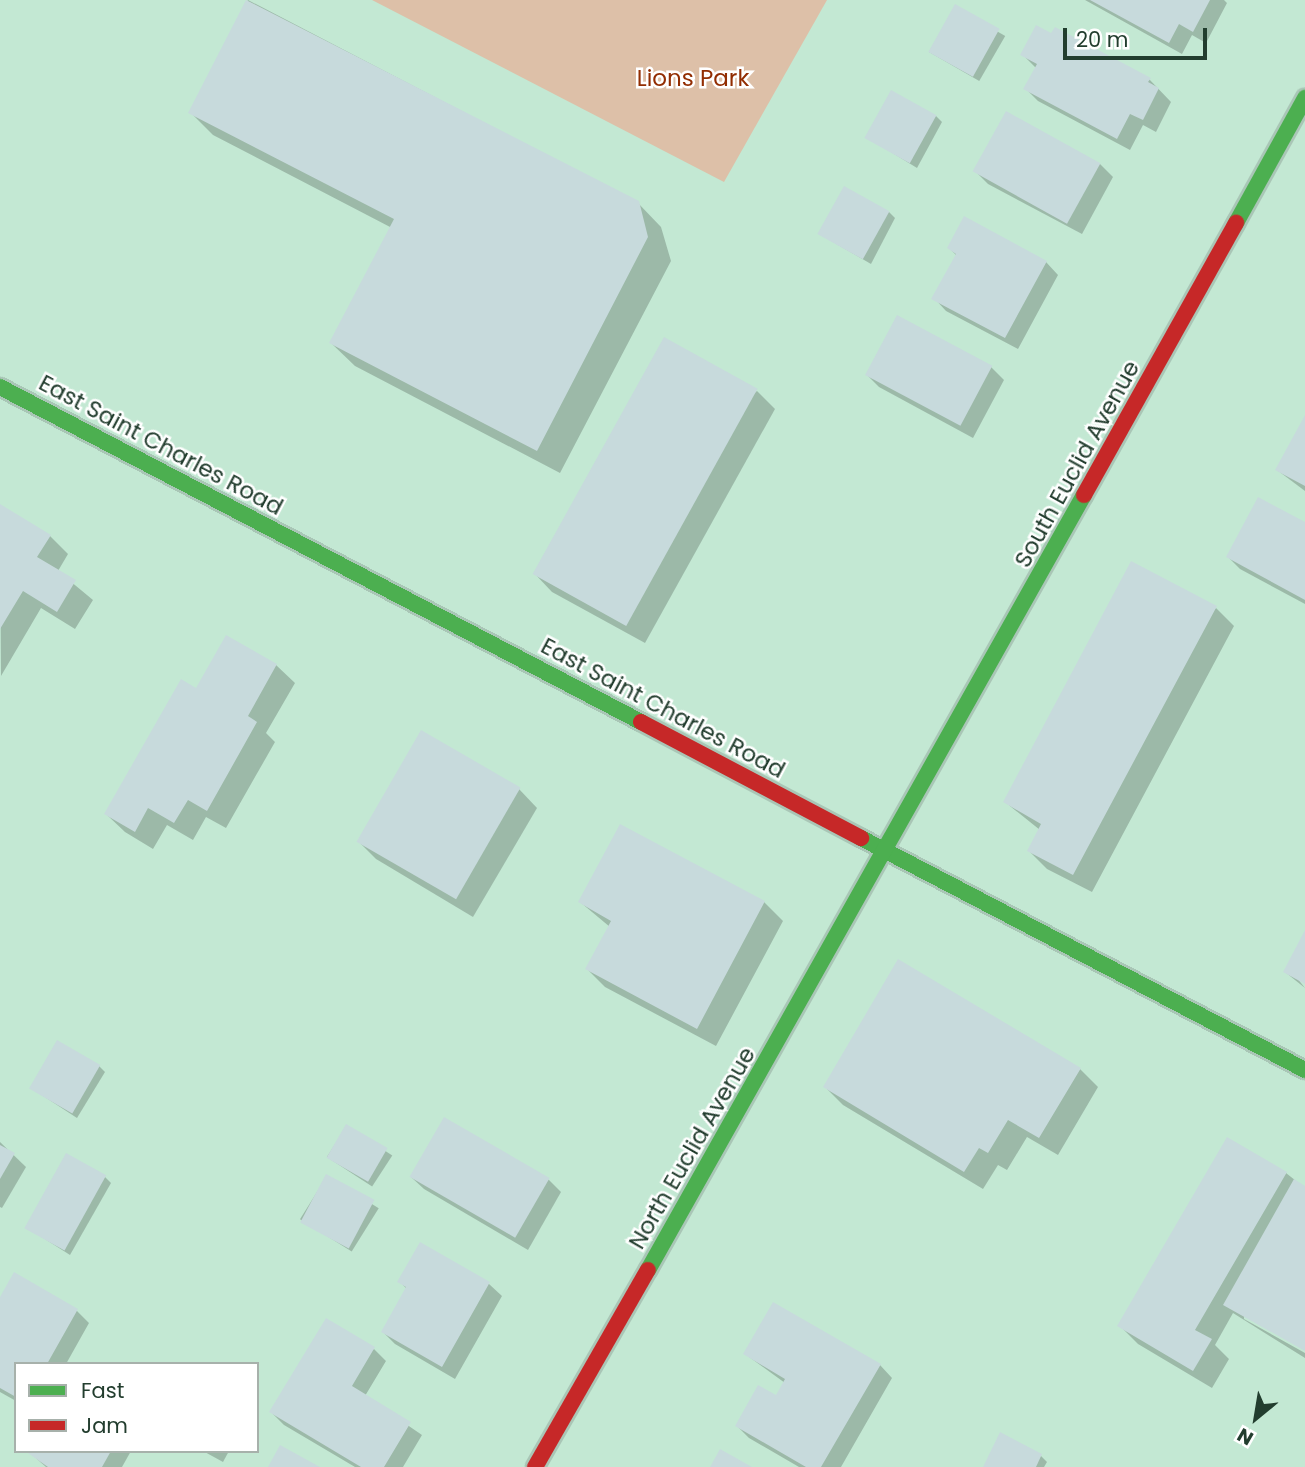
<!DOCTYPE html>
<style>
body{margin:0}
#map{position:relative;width:1305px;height:1467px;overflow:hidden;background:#c3e8d3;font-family:Poppins,sans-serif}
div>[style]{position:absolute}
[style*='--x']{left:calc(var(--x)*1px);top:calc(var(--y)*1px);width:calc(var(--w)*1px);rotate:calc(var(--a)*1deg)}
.green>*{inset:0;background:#ddc0a8}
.shadow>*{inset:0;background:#0003;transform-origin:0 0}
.building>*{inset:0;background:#c7dadc;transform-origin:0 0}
.roads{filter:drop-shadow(2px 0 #a9c6b6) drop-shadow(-2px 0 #a9c6b6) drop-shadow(0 2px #a9c6b6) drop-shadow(0 -2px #a9c6b6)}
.fast>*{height:16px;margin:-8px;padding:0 8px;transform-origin:8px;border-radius:8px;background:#4caf50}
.jam>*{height:16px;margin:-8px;padding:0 8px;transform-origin:8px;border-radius:8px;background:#c62828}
span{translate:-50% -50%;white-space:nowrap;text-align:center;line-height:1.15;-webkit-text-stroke:5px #fff;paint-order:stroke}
.park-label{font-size:23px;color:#922d02}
.street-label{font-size:23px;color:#223d2e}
.legend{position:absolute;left:14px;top:1362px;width:245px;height:91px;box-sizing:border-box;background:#fff;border:2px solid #a7b1ab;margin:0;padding:9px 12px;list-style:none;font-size:21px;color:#223d2e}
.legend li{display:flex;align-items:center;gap:14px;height:35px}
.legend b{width:35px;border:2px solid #a7b1ab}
.north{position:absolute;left:1221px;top:1383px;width:70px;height:70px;-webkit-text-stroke:5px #fff;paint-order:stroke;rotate:210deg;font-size:19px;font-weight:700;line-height:28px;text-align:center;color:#223d2e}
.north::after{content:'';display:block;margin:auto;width:24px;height:32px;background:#223d2e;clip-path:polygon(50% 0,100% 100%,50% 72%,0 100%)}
.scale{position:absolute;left:1063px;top:28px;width:144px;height:32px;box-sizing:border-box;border:4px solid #223d2e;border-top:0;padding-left:9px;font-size:21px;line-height:24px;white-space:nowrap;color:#223d2e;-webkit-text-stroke:5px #fff;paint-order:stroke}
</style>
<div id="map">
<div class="green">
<div style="clip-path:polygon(372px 0,827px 0,724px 182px)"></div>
</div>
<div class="shadow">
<div style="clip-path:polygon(248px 0,638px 203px,661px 227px,671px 261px,560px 473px,355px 366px,331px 343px,392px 228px,213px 135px,190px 112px)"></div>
<div style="clip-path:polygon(1085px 0,1224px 0,1227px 3px,1206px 43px,1192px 35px,1182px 54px)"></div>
<div style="left:955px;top:7px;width:58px;height:52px;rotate:30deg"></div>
<div style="clip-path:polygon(1023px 55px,1149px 79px,1171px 102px,1156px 132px,1143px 125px,1130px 150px,1038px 101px,1025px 88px,1036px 68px)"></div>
<div style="clip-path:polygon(936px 116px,942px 122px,917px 168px,868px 138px)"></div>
<div style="clip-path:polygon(1100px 164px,1113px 177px,1082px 234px,988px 184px,975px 171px)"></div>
<div style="clip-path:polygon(889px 212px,895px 218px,871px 264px,821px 235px)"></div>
<div style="clip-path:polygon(949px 248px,1046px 262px,1058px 275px,1018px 349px,946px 311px,934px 298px,957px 256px)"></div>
<div style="clip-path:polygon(898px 317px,991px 367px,1004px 380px,973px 438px,879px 387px,867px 375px)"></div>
<div style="clip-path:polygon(757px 391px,775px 409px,645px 643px,552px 592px,534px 573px)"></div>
<div style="clip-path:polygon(1305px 419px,1305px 491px,1277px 470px)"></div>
<div style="clip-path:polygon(0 506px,50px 536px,68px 554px,58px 571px,93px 600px,75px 629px,41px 608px,1px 676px)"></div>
<div style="clip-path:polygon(1305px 524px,1305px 604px,1240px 569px,1228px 557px)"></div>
<div style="clip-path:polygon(1216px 608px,1234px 626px,1092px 892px,1047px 869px,1029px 851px,1040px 830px,1005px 802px)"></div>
<div style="clip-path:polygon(276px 665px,295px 683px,266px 733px,275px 742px,226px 828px,206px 817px,193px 840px,167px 825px,153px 849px,125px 832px,106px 814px,197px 690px)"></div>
<div style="clip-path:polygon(519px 789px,537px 808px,473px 917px,376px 859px,358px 841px)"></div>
<div style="clip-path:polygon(621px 826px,764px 902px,783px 921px,716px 1046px,605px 987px,587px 969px,610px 927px,580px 902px)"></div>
<div style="clip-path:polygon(1305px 934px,1305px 982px,1297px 978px,1305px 988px,1285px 972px)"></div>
<div style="clip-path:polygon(99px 1066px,105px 1072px,77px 1118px,31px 1088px)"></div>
<div style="clip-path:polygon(1080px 1069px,1098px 1087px,1058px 1155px,1027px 1137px,1007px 1170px,998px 1165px,983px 1189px,843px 1105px,825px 1087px)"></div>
<div style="clip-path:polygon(444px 1119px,549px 1180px,561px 1192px,528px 1250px,424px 1189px,411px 1177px)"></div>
<div style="left:347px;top:1126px;width:54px;height:37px;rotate:33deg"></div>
<div style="clip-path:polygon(0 1142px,26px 1167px,2px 1208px,0 1207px)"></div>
<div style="clip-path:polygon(1286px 1173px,1305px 1188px,1305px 1349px,1244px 1315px,1244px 1319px,1305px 1353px,1305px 1358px,1233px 1313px,1215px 1345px,1229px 1359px,1212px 1388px,1138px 1344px,1120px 1326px)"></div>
<div style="left:327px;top:1176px;width:61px;height:51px;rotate:32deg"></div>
<div style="clip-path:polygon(105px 1177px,111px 1183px,70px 1255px,26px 1227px)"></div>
<div style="clip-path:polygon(420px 1245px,489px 1284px,502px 1296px,455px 1379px,395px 1344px,383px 1332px,407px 1289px,400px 1282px)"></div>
<div style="clip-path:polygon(0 1300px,77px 1311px,89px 1323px,66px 1364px,16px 1364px,16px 1401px,0 1392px)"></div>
<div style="clip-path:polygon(374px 1349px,386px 1361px,365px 1396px,422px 1435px,403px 1467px,355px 1467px,284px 1425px,271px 1412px)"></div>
<div style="clip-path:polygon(745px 1354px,880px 1365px,892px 1378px,841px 1467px,799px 1467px,749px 1438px,737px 1426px,777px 1398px,785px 1383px)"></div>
<div style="clip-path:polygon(131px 1451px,122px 1467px,46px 1467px,29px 1452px)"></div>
<div style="clip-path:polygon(203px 1451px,229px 1451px,223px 1462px)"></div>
<div style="clip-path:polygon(1041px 1456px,1047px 1462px,1044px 1467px,985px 1467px)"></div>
</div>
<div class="building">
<div style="clip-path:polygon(246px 0,639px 201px,648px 237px,537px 451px,329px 343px,394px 219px,188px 113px)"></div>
<div style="clip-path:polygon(1090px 0,1210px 0,1193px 32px,1179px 24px,1169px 43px)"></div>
<div style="left:955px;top:4px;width:51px;height:55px;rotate:29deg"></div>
<div style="clip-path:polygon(1036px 25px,1051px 33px,1055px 27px,1151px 78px,1148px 82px,1159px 88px,1143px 120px,1130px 114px,1117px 139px,1023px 89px,1037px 64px,1020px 55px)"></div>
<div style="left:891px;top:90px;width:52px;height:55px;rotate:29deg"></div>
<div style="left:1006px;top:111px;width:108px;height:69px;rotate:29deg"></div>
<div style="left:844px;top:186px;width:52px;height:55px;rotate:29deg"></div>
<div style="clip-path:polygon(964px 216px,1047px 261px,1005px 338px,931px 299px,956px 254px,947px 248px)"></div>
<div style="left:897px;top:315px;width:108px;height:68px;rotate:28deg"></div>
<div style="left:664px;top:337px;width:107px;height:271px;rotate:29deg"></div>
<div style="clip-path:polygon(1305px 415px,1305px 486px,1275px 470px)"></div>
<div style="clip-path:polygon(1258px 497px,1305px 522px,1305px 600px,1226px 557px)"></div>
<div style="clip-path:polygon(0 504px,51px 535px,37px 557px,76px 580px,57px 612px,23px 591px,0 629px)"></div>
<div style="clip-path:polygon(1131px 561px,1217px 606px,1073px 875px,1027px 851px,1041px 824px,1003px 802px)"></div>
<div style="clip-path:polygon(226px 635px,277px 664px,248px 716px,257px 722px,207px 811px,188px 800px,174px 823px,148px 808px,135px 832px,104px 814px,181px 679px,196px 688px)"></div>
<div style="left:421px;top:730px;width:115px;height:129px;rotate:30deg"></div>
<div style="clip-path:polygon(620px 824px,765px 901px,697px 1029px,585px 969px,611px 921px,578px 902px)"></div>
<div style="clip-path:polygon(1305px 930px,1305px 984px,1283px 972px)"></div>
<div style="clip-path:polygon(898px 959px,1081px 1068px,1039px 1138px,1008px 1120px,988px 1153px,979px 1148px,964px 1172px,823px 1087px)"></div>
<div style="left:57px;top:1040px;width:50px;height:56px;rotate:30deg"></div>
<div style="left:444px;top:1117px;width:122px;height:69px;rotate:30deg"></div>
<div style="left:346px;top:1124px;width:48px;height:39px;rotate:30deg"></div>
<div style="clip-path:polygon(1227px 1137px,1287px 1172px,1195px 1330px,1212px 1339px,1193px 1371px,1117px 1326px)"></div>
<div style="clip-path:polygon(0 1145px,15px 1153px,0 1179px)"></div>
<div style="left:66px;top:1153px;width:46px;height:86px;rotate:29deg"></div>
<div style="left:326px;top:1174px;width:55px;height:55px;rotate:28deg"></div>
<div style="clip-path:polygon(1294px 1179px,1305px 1186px,1305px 1351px,1223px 1305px)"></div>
<div style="clip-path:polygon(420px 1242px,490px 1282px,442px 1367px,381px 1332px,406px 1287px,397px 1282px)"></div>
<div style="clip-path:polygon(14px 1272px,78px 1309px,47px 1364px,16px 1364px,16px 1397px,0 1388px,0 1297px)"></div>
<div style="clip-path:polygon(773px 1302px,881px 1364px,821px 1467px,806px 1467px,735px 1426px,758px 1385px,776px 1395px,785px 1379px,743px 1354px)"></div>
<div style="clip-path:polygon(326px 1318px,375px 1347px,352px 1386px,411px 1422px,384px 1467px,361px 1467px,269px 1412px)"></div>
<div style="clip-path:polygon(1000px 1432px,1042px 1454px,1036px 1467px,983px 1467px)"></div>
<div style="clip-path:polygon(280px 1445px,320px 1467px,268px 1467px)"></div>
<div style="clip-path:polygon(720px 1449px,752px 1467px,710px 1467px)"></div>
<div style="clip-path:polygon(25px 1451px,111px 1451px,102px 1467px,48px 1467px)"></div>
</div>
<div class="roads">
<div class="fast">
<div style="--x:1236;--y:223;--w:143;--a:-61.1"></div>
<div style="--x:0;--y:387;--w:723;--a:27.59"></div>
<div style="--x:861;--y:838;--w:501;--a:27.59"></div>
<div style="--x:648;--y:1270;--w:889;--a:-60.64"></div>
</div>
<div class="jam">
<div style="--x:1084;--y:495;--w:312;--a:-60.8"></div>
<div style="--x:641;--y:722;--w:249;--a:27.8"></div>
<div style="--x:535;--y:1467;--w:227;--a:-60.2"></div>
</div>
</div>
<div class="park-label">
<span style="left:693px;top:78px">Lions Park</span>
</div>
<div class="street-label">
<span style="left:161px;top:445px;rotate:28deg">East Saint Charles Road</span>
<span style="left:1077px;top:464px;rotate:-61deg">South Euclid Avenue</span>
<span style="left:663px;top:708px;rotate:28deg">East Saint Charles Road</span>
<span style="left:692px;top:1148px;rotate:-60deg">North Euclid Avenue</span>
</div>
<ul class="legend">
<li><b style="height:9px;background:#4caf50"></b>Fast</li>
<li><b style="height:9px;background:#c62828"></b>Jam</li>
</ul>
<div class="north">N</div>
<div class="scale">20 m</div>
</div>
